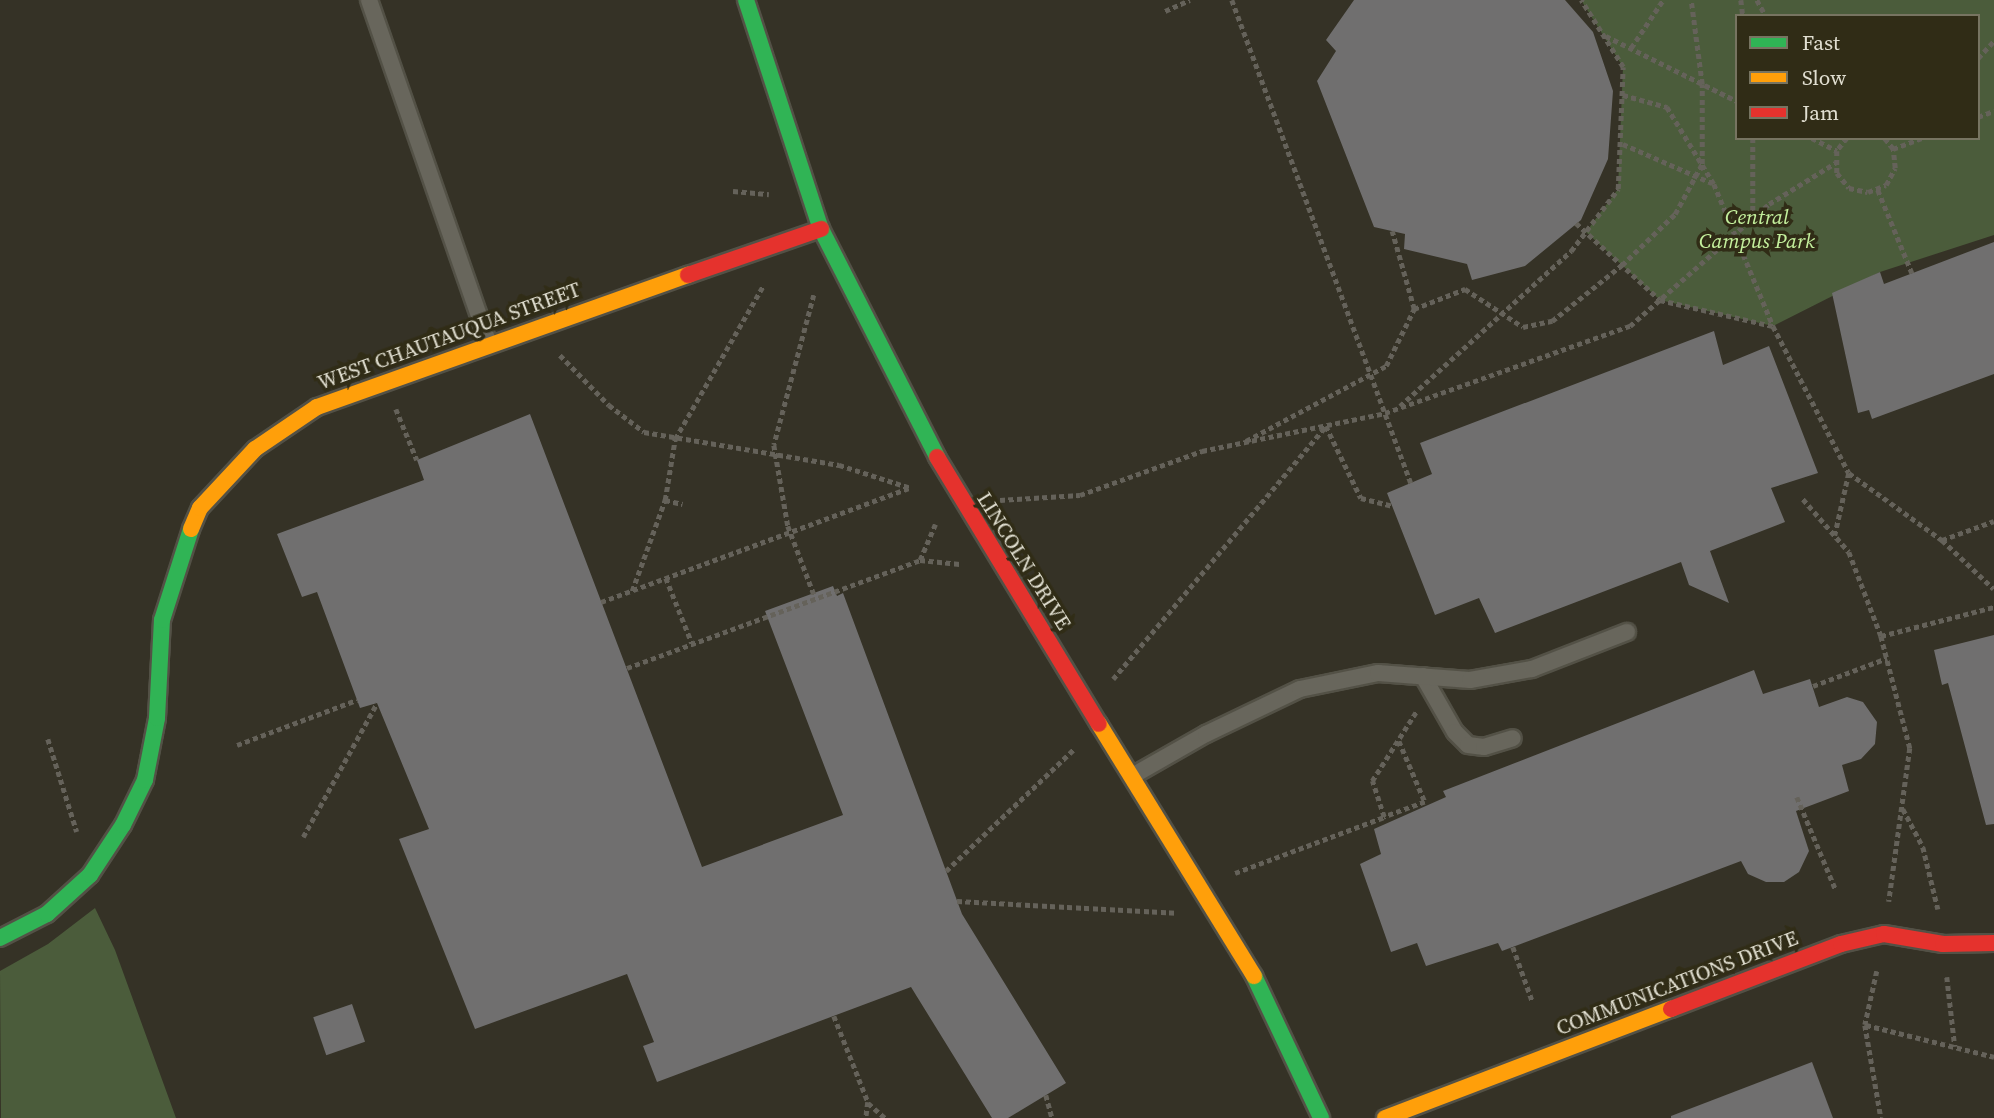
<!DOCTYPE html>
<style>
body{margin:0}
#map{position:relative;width:1994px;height:1118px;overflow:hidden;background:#353226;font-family:"Source Serif 4",serif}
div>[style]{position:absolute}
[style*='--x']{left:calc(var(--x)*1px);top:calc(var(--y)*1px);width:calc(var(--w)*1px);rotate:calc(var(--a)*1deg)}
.green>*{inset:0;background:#4b5c3b}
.building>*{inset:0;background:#706f6f;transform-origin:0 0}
.path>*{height:4.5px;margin-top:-2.25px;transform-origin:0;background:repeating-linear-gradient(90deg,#65625a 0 5px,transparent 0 8.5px)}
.roads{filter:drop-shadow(2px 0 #535146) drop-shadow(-2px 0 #535146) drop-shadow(0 2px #535146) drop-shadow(0 -2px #535146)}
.lane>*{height:16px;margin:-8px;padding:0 8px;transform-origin:8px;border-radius:8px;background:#68665c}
.fast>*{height:16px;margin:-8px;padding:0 8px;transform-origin:8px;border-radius:8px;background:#30b455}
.slow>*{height:16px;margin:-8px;padding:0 8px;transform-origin:8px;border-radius:8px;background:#ff9f0a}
.jam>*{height:16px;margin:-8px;padding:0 8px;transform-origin:8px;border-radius:8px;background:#e5322d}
span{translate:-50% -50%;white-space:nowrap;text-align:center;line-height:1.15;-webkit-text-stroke:7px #302c16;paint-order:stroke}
.park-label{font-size:21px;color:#c4f09d;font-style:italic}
.street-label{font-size:21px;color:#e1dfd1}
.legend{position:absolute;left:1735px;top:14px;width:245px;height:126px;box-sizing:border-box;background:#302c16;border:2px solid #777461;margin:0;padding:9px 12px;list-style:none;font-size:21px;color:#e1dfd1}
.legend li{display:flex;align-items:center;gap:14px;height:35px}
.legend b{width:35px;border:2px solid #777461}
</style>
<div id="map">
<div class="green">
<div style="clip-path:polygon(evenodd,1581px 0,1994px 0,1994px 235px,1880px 272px,1773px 326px,1660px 300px,1586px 232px,1618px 189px,1623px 67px,1581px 0,1737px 16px,1978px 16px,1978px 138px,1737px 138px,1737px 16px)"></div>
<div style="clip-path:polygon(95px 908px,115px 950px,176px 1118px,1px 1118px,0 971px,48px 944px)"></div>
</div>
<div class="building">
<div style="clip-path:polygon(1354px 0,1565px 0,1593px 32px,1613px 91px,1608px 159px,1581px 220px,1525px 266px,1472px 280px,1467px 264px,1404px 249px,1405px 234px,1374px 227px,1317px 81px,1336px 51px,1326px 40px)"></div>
<div style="clip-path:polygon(1994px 242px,1994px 374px,1872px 419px,1869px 410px,1858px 413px,1832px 293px,1880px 272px,1884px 284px)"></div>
<div style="clip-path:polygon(1714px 331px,1723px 365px,1769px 346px,1818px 473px,1771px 488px,1785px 522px,1710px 551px,1729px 603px,1689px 585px,1681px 562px,1495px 633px,1479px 598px,1435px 615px,1387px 493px,1432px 474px,1420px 443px)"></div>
<div style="clip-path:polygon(530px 414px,702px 867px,843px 815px,765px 611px,833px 586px,837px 596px,843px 593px,962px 914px,1066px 1083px,1008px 1118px,992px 1118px,911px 987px,657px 1082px,643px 1046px,654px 1042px,627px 974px,475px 1029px,399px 839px,429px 829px,377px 703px,360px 708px,317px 592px,302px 597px,277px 534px,424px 480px,417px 460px)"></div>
<div style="clip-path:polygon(1994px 635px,1994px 824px,1986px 825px,1948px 683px,1942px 685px,1934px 650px)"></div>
<div style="clip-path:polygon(1754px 670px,1763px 694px,1810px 679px,1819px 707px,1847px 697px,1863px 702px,1877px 722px,1875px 744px,1861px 759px,1842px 765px,1849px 791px,1796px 811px,1809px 851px,1799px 872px,1784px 882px,1766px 882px,1748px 874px,1741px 861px,1502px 951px,1498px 943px,1426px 966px,1417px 943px,1391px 952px,1360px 864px,1381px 854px,1374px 829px,1446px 797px,1443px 791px)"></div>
<div style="left:352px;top:1004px;width:40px;height:41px;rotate:71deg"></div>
<div style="clip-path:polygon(1812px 1062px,1833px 1118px,1671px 1118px,1671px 1116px)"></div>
</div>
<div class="path">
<div style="--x:1232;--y:0;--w:515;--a:69.67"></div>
<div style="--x:1741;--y:0;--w:16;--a:83"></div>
<div style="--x:1757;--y:0;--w:18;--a:61"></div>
<div style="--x:1165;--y:11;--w:27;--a:-24"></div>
<div style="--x:1606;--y:36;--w:146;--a:26.4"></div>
<div style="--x:1631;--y:48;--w:58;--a:-56.3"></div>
<div style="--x:1978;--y:58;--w:23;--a:-47"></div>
<div style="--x:1623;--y:95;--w:46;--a:15.3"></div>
<div style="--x:1667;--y:107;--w:90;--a:58.6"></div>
<div style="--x:1714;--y:184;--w:154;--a:67.4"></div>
<div style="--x:1773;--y:326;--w:165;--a:62.7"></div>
<div style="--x:1849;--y:473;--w:64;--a:102.7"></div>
<div style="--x:1978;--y:117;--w:17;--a:-21"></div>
<div style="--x:1753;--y:138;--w:79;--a:90"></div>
<div style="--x:1812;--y:138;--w:28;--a:27"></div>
<div style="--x:1847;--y:138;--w:16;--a:128"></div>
<div style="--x:1837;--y:151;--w:22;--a:90"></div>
<div style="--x:1837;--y:173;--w:19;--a:51"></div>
<div style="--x:1849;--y:188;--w:19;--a:12"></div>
<div style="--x:1868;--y:192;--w:19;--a:-21"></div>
<div style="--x:1886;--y:185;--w:19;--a:-62"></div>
<div style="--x:1895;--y:168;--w:19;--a:-96"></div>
<div style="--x:1893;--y:149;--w:14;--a:-129"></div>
<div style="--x:1623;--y:144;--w:97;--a:23.7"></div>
<div style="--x:1893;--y:149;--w:31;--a:-21"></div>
<div style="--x:1878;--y:190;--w:90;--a:67.7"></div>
<div style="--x:733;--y:191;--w:36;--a:5"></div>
<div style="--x:1576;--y:223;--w:114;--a:42.5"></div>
<div style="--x:1660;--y:300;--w:116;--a:13"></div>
<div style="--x:814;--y:295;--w:155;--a:104.9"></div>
<div style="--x:774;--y:445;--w:82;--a:80.2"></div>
<div style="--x:788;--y:526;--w:76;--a:69.2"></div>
<div style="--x:1414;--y:309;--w:55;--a:-21.4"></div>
<div style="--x:1465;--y:289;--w:69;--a:33.2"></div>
<div style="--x:1523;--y:327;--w:30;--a:-12"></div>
<div style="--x:1552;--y:321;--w:90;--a:-38.7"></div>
<div style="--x:1622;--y:265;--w:74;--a:-43.9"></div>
<div style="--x:1675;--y:214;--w:57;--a:-61.6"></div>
<div style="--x:1702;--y:164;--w:80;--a:-90"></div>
<div style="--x:1702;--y:84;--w:85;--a:-97.5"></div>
<div style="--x:560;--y:355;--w:70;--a:45.6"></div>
<div style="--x:609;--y:405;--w:44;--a:37.6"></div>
<div style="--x:644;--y:432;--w:198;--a:9.6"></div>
<div style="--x:839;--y:465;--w:76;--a:17.7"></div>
<div style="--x:1400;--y:406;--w:231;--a:-42.2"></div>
<div style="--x:1571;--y:251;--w:78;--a:-52.8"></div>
<div style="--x:1618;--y:189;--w:122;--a:-87.7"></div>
<div style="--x:1623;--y:67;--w:79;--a:-122.1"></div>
<div style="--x:396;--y:409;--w:55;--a:67.6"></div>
<div style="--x:1246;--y:441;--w:159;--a:-28.2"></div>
<div style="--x:1386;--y:366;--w:64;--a:-63.8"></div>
<div style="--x:1414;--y:309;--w:81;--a:-105.8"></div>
<div style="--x:1849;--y:473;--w:115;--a:35.8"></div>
<div style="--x:1942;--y:540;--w:71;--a:43.3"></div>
<div style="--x:1803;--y:499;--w:70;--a:49"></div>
<div style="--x:1849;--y:552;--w:90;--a:69.1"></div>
<div style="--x:1881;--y:636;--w:116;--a:75.5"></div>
<div style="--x:1910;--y:748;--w:155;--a:97.8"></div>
<div style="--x:665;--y:500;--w:18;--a:13"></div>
<div style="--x:1000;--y:500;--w:80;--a:-3.6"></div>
<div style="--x:1080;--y:495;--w:130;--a:-19.8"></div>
<div style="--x:1202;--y:451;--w:187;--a:-11.7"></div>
<div style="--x:1385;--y:413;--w:260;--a:-19.6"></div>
<div style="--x:1630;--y:326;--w:185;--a:-41.3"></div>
<div style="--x:1769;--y:204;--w:78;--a:-31.8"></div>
<div style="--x:1942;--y:540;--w:55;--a:-20.1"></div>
<div style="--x:920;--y:560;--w:40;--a:5.7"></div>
<div style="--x:666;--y:578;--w:70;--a:68.2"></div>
<div style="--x:632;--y:591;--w:97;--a:-70.1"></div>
<div style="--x:665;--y:500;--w:62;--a:-80.7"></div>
<div style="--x:675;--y:439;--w:177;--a:-60.1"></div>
<div style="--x:601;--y:602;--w:328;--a:-20.3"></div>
<div style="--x:1881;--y:636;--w:117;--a:-14.4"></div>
<div style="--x:627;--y:668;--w:312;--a:-20.2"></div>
<div style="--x:920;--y:560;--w:39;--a:-67"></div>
<div style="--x:1113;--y:679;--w:331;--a:-49.9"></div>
<div style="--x:1326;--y:426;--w:80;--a:64.1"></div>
<div style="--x:1361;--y:498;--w:32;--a:14"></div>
<div style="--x:1813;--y:686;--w:79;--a:-20.7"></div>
<div style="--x:48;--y:739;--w:97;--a:72.7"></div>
<div style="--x:1399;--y:741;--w:66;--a:66.9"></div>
<div style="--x:1425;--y:802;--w:44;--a:159.9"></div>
<div style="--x:1384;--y:817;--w:38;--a:-108"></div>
<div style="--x:1372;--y:781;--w:82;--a:-57.5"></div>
<div style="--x:237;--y:745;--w:128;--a:-20.6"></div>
<div style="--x:1797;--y:797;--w:99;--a:67.3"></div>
<div style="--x:1903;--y:809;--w:43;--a:62.2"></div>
<div style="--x:1923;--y:847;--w:64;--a:76.4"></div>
<div style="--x:303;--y:837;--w:153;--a:-61.1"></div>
<div style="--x:946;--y:871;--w:178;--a:-43.6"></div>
<div style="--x:1235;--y:873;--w:159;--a:-20.6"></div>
<div style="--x:957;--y:901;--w:219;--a:3.1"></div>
<div style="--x:1513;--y:947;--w:59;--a:70.3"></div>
<div style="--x:1877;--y:971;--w:55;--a:102.5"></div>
<div style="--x:1865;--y:1025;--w:94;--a:80.2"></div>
<div style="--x:1947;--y:977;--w:70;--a:83.5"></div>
<div style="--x:834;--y:1016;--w:92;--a:68.4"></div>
<div style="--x:868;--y:1102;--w:16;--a:97"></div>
<div style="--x:1866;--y:1025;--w:132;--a:14"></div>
<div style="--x:1046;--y:1095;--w:24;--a:75"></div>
<div style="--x:868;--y:1103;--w:23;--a:41"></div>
</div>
<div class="roads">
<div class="lane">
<div style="--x:369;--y:0;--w:361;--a:70.8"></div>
<div style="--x:1423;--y:676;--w:64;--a:60.3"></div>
<div style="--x:1455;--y:732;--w:18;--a:45"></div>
<div style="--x:1468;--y:745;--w:16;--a:7"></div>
<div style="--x:1484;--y:747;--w:30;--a:-17"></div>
<div style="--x:1134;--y:775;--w:83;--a:-29.7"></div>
<div style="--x:1206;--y:734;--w:104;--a:-25.6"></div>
<div style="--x:1300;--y:689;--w:80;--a:-11.6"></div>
<div style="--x:1378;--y:673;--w:92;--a:4.4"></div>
<div style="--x:1470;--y:680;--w:63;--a:-10.1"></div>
<div style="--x:1532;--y:669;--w:102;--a:-21.3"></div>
</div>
<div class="fast">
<div style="--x:746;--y:0;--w:241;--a:71.9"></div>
<div style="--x:821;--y:229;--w:256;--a:63"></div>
<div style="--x:0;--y:938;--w:53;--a:-27.1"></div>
<div style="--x:47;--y:914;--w:58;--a:-42.2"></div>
<div style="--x:90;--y:875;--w:60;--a:-56.6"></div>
<div style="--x:123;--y:825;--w:50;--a:-63.9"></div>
<div style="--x:145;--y:780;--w:63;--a:-79"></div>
<div style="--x:157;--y:718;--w:98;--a:-87.1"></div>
<div style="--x:162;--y:620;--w:96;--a:-72.3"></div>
<div style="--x:1254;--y:976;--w:157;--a:64.7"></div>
</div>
<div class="slow">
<div style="--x:191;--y:529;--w:23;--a:-67"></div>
<div style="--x:200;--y:508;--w:81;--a:-47"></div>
<div style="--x:255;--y:449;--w:75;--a:-34.1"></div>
<div style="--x:317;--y:407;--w:394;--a:-19.6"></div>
<div style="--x:1099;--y:724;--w:296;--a:58.4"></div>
<div style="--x:1385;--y:1118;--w:306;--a:-20.9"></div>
</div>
<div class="jam">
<div style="--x:688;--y:275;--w:141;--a:-19.1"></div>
<div style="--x:937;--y:457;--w:312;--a:58.8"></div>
<div style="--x:1671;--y:1009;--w:182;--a:-20.9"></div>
<div style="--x:1841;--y:944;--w:44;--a:-13.1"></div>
<div style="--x:1884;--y:934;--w:60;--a:9.6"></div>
<div style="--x:1943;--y:944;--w:51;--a:-1.1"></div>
</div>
</div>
<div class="park-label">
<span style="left:1757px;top:229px">Central<br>Campus Park</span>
</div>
<div class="street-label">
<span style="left:449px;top:336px;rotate:-20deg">WEST CHAUTAUQUA STREET</span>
<span style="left:1024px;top:561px;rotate:58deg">LINCOLN DRIVE</span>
<span style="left:1677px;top:983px;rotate:-21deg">COMMUNICATIONS DRIVE</span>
</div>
<ul class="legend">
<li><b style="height:9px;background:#30b455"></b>Fast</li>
<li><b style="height:9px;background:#ff9f0a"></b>Slow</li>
<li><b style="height:9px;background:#e5322d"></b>Jam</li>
</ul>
</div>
